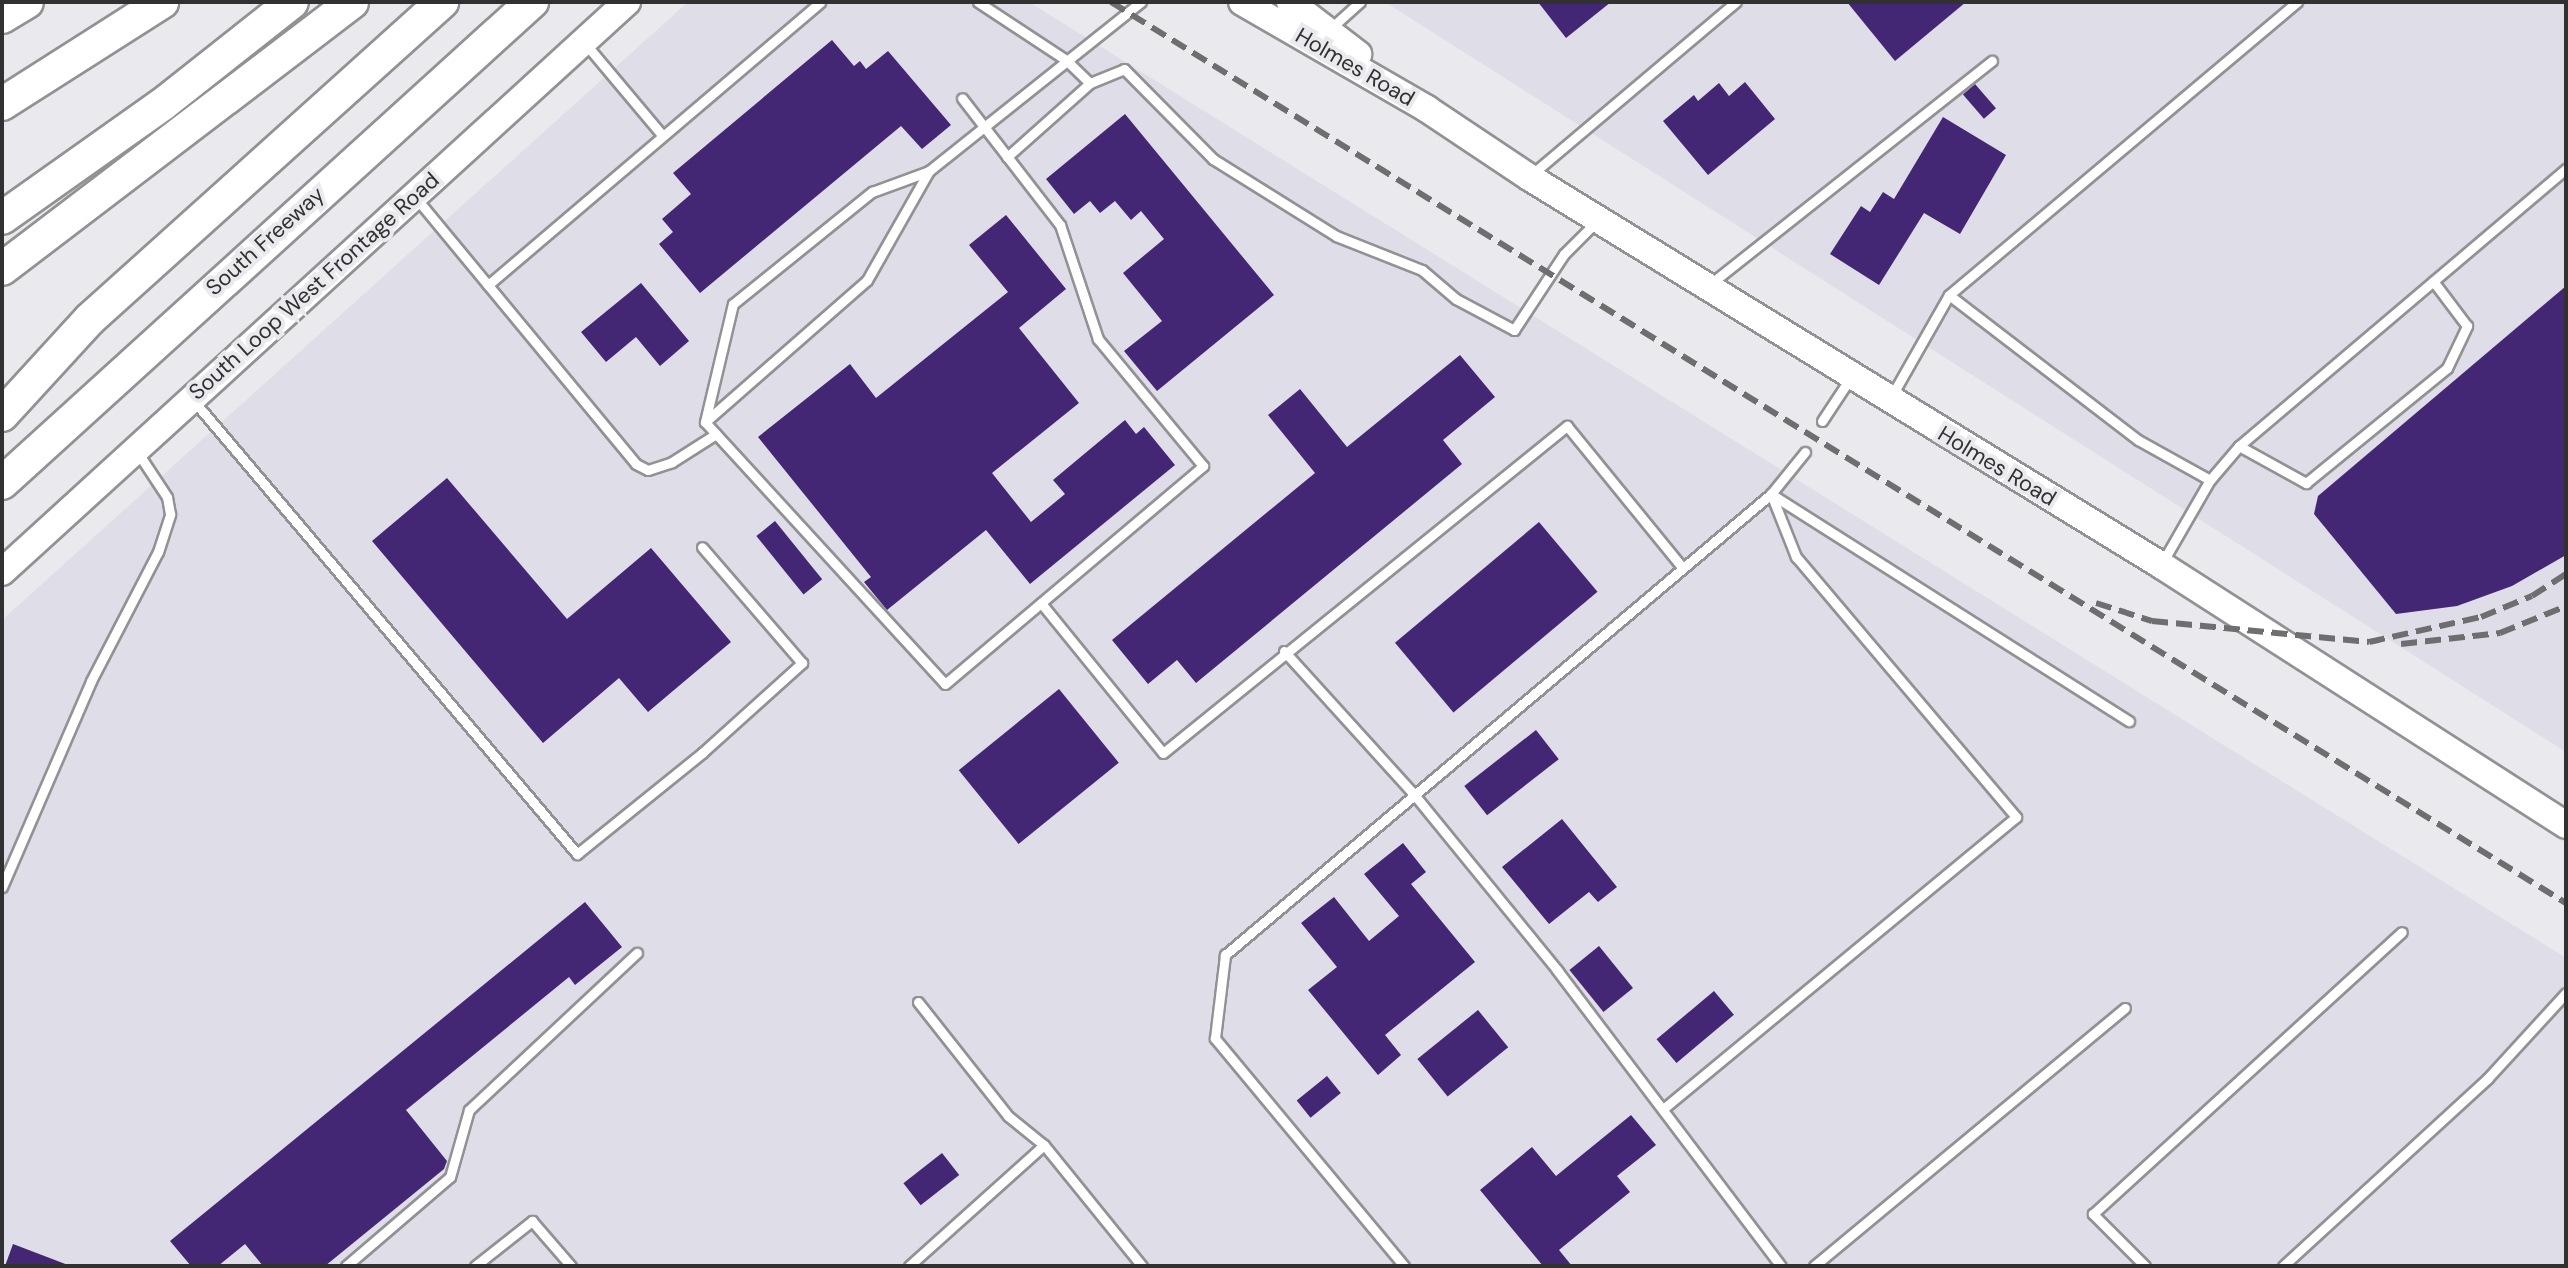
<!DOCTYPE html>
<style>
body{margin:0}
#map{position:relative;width:2568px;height:1268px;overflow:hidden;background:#eae9ed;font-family:"DM Sans",sans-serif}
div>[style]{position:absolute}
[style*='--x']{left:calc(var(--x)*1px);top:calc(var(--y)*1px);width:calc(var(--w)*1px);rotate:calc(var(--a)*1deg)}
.built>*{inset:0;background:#dfdde7}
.building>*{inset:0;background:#442774;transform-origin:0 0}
.roads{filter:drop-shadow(2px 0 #929194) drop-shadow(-2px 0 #929194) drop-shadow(0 2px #929194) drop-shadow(0 -2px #929194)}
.service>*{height:9px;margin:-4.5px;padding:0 4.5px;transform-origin:4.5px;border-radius:4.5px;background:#fff}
.secondary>*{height:26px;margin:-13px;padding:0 13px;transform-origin:13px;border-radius:13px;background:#fff}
.motorway>*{height:32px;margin:-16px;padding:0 16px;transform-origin:16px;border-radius:16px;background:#fff}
.rail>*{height:6px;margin-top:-3px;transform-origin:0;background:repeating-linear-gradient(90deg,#6e6e70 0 16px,transparent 0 24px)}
span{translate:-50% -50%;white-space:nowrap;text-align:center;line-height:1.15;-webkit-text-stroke:8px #eae9ed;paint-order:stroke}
.street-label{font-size:22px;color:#313132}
.frame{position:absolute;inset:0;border:4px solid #313132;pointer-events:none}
</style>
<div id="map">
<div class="built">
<div style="clip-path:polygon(688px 2px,1029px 2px,2566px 958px,2566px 1266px,2px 1266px,2px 620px)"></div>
<div style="clip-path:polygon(1385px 2px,2566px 2px,2566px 752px)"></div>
</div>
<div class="building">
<div style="clip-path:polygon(1538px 2px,1611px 2px,1566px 38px)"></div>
<div style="clip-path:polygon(1847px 2px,1966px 2px,1895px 61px)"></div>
<div style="clip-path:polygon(832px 40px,854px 66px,860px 61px,866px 69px,888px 51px,951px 125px,922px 149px,901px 126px,700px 293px,659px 244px,673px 232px,662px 219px,691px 194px,673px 173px)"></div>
<div style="clip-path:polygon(1745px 82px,1775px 119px,1708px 175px,1663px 121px,1694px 95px,1698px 101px,1719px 83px,1729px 96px)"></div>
<div style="left:1975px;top:84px;width:32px;height:16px;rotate:49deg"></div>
<div style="clip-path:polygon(1125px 114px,1274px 295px,1157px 391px,1124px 351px,1162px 321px,1123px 273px,1164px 239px,1141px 211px,1131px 220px,1115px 201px,1100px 213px,1090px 201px,1074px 214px,1046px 179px)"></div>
<div style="clip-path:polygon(1943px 117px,2006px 155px,1960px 234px,1924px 213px,1879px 285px,1830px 254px,1861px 206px,1870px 212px,1883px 192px,1894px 199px)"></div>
<div style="clip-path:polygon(1006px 215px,1066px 289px,1019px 328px,1079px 403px,992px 473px,1031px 522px,1065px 494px,1053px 480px,1125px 420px,1136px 434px,1144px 427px,1175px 465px,1030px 584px,986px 530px,887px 610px,864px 582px,871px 577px,758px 437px,850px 364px,876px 398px,1008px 292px,969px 245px)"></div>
<div style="clip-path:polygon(641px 283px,689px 341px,660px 366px,636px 337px,606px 362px,581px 332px)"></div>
<div style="clip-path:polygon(2566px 286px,2566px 555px,2512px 586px,2457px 606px,2396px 614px,2314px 514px,2318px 496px)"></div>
<div style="clip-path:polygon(1460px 355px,1495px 397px,1443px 440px,1462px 464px,1196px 683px,1177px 660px,1148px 684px,1112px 640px,1315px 473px,1268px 415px,1300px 389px,1347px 447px)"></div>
<div style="clip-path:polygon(447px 478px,567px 619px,651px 548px,731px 642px,648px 712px,619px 678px,543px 743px,372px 541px)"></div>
<div style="left:775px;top:521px;width:75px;height:24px;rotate:51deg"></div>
<div style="left:1539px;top:522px;width:91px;height:188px;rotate:50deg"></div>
<div style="left:1059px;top:689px;width:95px;height:129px;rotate:51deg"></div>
<div style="left:1536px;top:730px;width:37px;height:91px;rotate:52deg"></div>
<div style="clip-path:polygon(1562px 819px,1617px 887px,1598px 902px,1589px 892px,1549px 924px,1502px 867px)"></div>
<div style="clip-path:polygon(1403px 843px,1426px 872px,1411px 884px,1475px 962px,1385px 1035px,1401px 1055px,1378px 1075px,1308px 990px,1337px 967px,1301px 923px,1334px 897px,1369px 941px,1399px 916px,1364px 874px)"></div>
<div style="clip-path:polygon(585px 902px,622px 947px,575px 985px,569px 977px,406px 1110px,447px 1161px,444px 1169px,325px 1266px,263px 1266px,245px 1244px,218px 1266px,191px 1266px,170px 1241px)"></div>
<div style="left:1599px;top:946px;width:54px;height:38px;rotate:51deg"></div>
<div style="left:1714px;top:991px;width:31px;height:75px;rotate:50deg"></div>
<div style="left:1478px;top:1010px;width:48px;height:78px;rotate:51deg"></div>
<div style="left:1327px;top:1076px;width:22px;height:39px;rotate:51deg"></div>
<div style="clip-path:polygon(1631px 1115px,1656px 1145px,1617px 1176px,1630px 1192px,1559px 1250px,1572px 1266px,1543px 1266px,1480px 1190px,1532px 1147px,1556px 1176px)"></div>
<div style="left:942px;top:1153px;width:28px;height:49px;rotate:52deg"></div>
<div style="clip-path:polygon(13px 1244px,68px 1265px,68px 1266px,5px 1266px)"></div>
</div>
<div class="roads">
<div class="service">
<div style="--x:978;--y:2;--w:105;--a:33.4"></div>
<div style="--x:1066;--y:60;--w:33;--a:44"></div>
<div style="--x:1331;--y:28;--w:39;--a:-42"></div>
<div style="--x:584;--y:42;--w:121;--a:50"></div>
<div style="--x:1007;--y:157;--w:111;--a:-41.7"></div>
<div style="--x:1090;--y:83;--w:37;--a:-22"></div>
<div style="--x:1124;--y:69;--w:127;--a:45.3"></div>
<div style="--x:1213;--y:159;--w:145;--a:32"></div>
<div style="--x:1336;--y:236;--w:92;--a:21.6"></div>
<div style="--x:1422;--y:270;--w:45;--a:40.5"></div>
<div style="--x:1456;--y:299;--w:66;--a:28.1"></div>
<div style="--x:1514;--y:330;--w:91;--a:-56.7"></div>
<div style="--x:1564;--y:254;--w:44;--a:-45"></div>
<div style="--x:1531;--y:175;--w:268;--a:-40.2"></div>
<div style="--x:416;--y:198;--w:345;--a:50.4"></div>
<div style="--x:636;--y:464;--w:13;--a:27"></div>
<div style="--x:648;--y:470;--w:25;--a:-18"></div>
<div style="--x:672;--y:462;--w:52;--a:-32.5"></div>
<div style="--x:488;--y:285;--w:436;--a:-40.4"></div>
<div style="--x:1709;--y:285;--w:361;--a:-38.4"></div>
<div style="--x:1891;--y:397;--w:117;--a:-60.4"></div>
<div style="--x:193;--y:400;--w:595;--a:49.77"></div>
<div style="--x:577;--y:854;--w:161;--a:-38.9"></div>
<div style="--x:702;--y:753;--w:135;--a:-42"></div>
<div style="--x:802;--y:663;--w:153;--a:-130.8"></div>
<div style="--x:1822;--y:421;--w:53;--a:-56.6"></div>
<div style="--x:705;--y:422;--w:355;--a:47.5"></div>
<div style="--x:945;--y:684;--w:338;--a:-40.2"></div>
<div style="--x:1203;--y:466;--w:165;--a:-129.6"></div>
<div style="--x:1098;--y:339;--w:120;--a:-108.4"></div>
<div style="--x:1060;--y:225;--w:160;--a:-127.7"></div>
<div style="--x:705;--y:422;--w:121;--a:-76.7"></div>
<div style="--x:733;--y:304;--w:179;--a:-38.9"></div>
<div style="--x:872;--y:192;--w:61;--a:-20.2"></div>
<div style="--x:929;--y:171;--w:271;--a:-38.6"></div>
<div style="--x:705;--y:422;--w:215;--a:-41.2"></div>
<div style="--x:867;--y:280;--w:125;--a:-60.4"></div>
<div style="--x:2239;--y:446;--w:77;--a:28.9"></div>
<div style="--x:2306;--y:483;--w:182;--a:-39.2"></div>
<div style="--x:2447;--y:368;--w:47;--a:-64.5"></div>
<div style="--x:2467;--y:326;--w:56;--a:-127.1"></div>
<div style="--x:2210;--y:480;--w:82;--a:-150.9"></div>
<div style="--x:2138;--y:440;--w:238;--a:-142.5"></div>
<div style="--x:1949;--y:295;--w:455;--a:-40.1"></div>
<div style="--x:1771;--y:494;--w:424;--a:32.4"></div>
<div style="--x:2162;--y:563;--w:96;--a:-60"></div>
<div style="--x:2210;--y:480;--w:45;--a:-49.5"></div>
<div style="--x:2239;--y:446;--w:429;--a:-40.3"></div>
<div style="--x:1041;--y:603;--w:193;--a:50.9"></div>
<div style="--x:1163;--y:753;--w:520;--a:-38.99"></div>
<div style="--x:1567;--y:426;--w:183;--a:50.8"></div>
<div style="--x:1284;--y:651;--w:190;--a:47.8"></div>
<div style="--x:1412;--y:792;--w:230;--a:50.8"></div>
<div style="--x:1557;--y:970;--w:371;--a:52.9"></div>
<div style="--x:2;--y:887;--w:224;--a:-66.6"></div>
<div style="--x:91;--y:681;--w:145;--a:-62.6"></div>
<div style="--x:158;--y:552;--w:40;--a:-72"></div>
<div style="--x:170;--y:514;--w:17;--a:-100"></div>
<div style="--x:167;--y:497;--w:53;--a:-123.4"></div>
<div style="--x:918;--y:1002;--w:145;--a:51.7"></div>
<div style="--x:1008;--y:1116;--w:46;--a:38.9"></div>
<div style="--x:1663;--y:1109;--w:458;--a:-39.6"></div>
<div style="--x:2016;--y:817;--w:341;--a:-130.2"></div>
<div style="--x:1796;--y:557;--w:68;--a:-111.6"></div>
<div style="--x:346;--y:1266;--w:137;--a:-40.6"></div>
<div style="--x:450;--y:1177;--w:70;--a:-74.2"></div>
<div style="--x:469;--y:1110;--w:230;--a:-43.1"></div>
<div style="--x:475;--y:1266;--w:73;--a:-38.3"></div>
<div style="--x:532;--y:1221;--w:60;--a:49.1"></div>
<div style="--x:909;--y:1266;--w:181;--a:-41.9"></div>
<div style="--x:1044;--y:1145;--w:156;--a:51"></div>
<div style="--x:1404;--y:1266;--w:296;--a:-129.7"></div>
<div style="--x:1215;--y:1038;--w:84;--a:-83.1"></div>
<div style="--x:1225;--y:955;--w:715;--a:-40.18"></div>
<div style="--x:1771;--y:494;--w:54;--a:-51"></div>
<div style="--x:1814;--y:1266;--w:404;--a:-39.7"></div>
<div style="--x:2145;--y:1266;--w:74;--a:-135"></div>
<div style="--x:2093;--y:1214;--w:418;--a:-42.4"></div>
<div style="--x:2283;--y:1266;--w:278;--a:-42.5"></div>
<div style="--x:2488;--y:1078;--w:115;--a:-47.5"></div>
</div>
<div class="secondary">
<div style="--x:1242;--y:2;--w:214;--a:30"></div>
<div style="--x:1427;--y:109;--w:123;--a:33.7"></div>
<div style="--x:1529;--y:177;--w:742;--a:31.55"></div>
<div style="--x:2161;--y:565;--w:481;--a:32.7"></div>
<div style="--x:1290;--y:2;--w:86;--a:37.4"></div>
<div style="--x:2;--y:572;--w:846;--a:-42.36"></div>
</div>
<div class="motorway">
<div style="--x:2;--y:17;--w:29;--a:-31"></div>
<div style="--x:2;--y:104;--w:190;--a:-32.5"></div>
<div style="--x:2;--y:218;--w:197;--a:-35.3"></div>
<div style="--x:163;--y:104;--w:164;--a:-38.3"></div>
<div style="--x:2;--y:269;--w:440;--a:-37.3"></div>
<div style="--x:2;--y:415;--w:130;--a:-47.5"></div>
<div style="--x:90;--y:319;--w:474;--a:-42"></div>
<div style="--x:2;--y:483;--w:716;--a:-42.23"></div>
</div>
</div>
<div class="rail">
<div style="--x:1111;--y:2;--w:1711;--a:31.77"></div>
<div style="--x:2096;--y:603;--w:59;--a:17.8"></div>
<div style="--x:2152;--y:621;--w:218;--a:5.5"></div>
<div style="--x:2369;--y:642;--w:115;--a:-12.6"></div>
<div style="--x:2481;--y:617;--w:55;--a:-22.4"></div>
<div style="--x:2532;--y:596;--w:40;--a:-32.9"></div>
<div style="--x:2401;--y:644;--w:100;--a:-6.3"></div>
<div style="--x:2500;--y:633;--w:71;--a:-22.2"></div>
</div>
<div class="street-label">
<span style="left:1355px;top:67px;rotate:30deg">Holmes Road</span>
<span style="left:265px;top:241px;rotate:-42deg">South Freeway</span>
<span style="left:314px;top:286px;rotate:-42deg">South Loop West Frontage Road</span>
<span style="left:1997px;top:466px;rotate:31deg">Holmes Road</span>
</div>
<div class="frame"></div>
</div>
